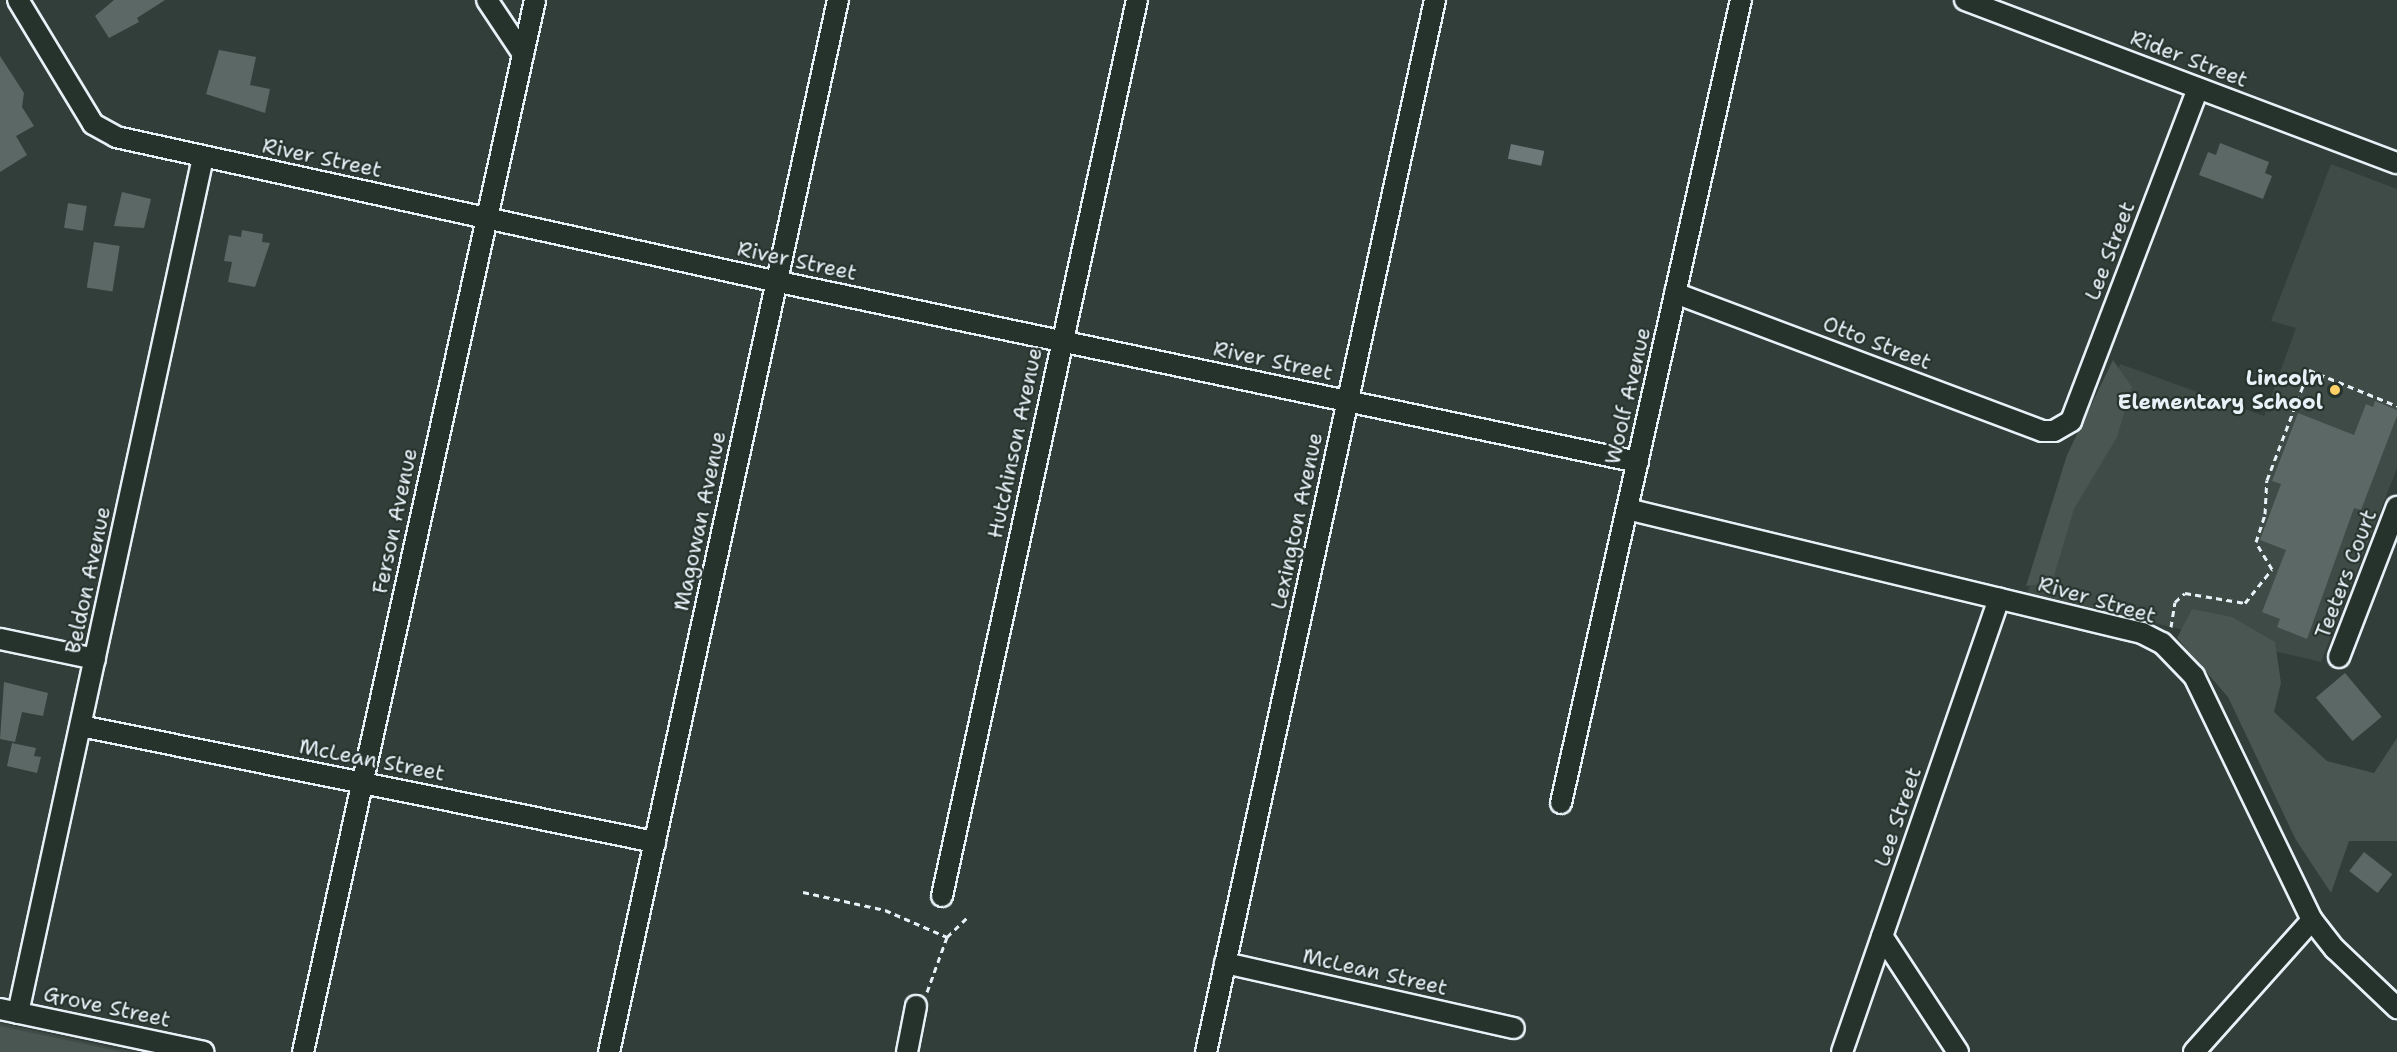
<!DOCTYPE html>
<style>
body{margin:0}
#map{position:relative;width:2397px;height:1052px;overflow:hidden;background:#323e39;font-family:"Shantell Sans",sans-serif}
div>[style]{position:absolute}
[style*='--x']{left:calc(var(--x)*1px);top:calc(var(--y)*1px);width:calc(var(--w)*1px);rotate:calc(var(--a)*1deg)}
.built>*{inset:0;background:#3f4b46}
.green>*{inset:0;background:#495651}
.water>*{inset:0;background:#6d7978;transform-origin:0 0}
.building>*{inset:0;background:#5c6865;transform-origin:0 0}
.path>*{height:3px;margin-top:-1.5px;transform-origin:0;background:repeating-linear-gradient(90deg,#e8f1f8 0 6px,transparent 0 10.5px)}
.roads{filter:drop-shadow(2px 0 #e8f1f8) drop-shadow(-2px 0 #e8f1f8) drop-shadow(0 2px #e8f1f8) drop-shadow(0 -2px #e8f1f8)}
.minor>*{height:20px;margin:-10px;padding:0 10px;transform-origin:10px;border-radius:10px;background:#26332d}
.dots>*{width:16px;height:16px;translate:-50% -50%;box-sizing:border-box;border:3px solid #26332d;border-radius:50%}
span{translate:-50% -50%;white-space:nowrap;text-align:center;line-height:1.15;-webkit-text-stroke:4.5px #26332d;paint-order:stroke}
.street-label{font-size:21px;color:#e8f1f8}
.poi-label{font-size:21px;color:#e8f1f8;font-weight:700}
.right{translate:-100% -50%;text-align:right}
</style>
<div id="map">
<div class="built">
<div style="clip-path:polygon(2331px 164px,2397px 189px,2397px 468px,2321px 662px,2027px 593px,2120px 364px,2264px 416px,2296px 328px,2271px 321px)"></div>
<div style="clip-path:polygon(0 1023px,133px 1052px,0 1052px)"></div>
</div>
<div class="green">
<div style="clip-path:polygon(2113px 360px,2132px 387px,2117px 437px,2074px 509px,2052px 583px,2026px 586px,2067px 455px)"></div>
<div style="clip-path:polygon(2192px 609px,2232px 617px,2275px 642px,2281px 683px,2274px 712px,2327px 761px,2374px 773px,2397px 738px,2397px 841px,2349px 841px,2331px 893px,2296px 840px,2228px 697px,2177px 638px)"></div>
<div style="clip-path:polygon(0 1026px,122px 1052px,0 1052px)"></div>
</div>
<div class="water">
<div style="left:1511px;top:144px;width:34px;height:15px;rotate:12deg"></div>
</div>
<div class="building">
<div style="clip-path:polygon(114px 0,165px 0,137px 18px,139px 22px,109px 38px,95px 16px)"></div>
<div style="clip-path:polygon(219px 50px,256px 57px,250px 85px,270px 89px,265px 113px,206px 94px)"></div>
<div style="clip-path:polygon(0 56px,24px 93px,22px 107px,34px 126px,16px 136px,27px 155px,0 172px)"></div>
<div style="clip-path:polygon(2220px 143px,2269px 162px,2265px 173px,2272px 176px,2263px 199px,2199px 175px,2208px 152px,2216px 155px)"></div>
<div style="clip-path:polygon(122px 192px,151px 199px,144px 228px,114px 226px)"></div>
<div style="left:68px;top:203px;width:19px;height:25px;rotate:9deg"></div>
<div style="clip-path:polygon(242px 230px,263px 234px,262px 242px,270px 243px,255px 287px,228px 282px,232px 262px,224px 261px,229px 235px,241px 237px)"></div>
<div style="left:94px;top:242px;width:26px;height:46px;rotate:9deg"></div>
<div style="clip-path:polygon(2375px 401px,2397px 410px,2397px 416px,2361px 510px,2354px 508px,2307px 639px,2277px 627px,2280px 619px,2262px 612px,2286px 550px,2260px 540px,2281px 484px,2272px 481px,2298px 413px,2354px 435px,2366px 404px,2373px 407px)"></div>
<div style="left:2345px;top:673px;width:57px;height:38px;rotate:50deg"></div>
<div style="clip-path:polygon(4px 682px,48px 693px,43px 716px,22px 712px,15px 742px,0 739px)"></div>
<div style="clip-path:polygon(12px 743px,36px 748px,34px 756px,41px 757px,37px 773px,7px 766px)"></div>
<div style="left:2364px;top:852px;width:36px;height:24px;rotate:38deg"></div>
</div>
<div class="path">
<div style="--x:2171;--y:627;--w:25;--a:-81"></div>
<div style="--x:2175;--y:602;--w:13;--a:-42"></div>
<div style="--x:2185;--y:593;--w:61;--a:9.5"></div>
<div style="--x:2245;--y:603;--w:43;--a:-51.5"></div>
<div style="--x:2272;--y:569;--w:31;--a:-121"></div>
<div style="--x:2256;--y:542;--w:29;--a:-72"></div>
<div style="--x:2265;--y:514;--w:34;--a:-87"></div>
<div style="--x:2267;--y:480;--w:118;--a:-69.1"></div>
<div style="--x:2309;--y:370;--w:95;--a:22.2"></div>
<div style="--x:803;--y:892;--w:84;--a:12.4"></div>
<div style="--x:885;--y:910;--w:68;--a:23.5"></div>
<div style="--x:927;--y:992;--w:59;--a:-70"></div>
<div style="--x:947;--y:937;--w:30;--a:-44"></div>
</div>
<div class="roads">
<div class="minor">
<div style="--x:18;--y:0;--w:145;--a:58.8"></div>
<div style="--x:93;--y:124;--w:26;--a:29"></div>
<div style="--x:116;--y:137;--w:659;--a:12.35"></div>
<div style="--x:760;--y:278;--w:897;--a:11.84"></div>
<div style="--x:487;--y:0;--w:65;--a:56.3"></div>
<div style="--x:1965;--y:0;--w:462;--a:20.7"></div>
<div style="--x:1675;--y:293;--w:392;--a:20.6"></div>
<div style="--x:2042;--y:431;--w:12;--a:0"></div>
<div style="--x:2054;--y:431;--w:20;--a:-30"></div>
<div style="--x:2071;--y:421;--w:356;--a:-69.1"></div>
<div style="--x:1627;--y:509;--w:530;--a:13.54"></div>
<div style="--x:2142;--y:633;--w:22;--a:27"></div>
<div style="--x:2162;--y:643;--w:46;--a:45.9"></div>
<div style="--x:2194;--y:676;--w:271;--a:64.2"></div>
<div style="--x:2312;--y:920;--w:37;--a:52"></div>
<div style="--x:2335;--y:949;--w:86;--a:43.6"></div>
<div style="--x:0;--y:639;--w:97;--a:11.9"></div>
<div style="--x:2339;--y:657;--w:161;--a:-68.9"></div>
<div style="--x:81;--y:726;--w:586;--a:11.43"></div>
<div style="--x:1561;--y:803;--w:823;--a:-77.37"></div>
<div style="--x:942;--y:896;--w:917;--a:-77.72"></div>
<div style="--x:1882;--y:936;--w:139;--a:56.8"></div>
<div style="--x:1225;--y:963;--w:296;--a:12.7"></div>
<div style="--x:0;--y:1009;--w:208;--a:11.9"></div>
<div style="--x:18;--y:1013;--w:876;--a:-77.8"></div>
<div style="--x:303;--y:1052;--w:1077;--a:-77.56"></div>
<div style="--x:609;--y:1052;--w:1077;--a:-77.72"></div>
<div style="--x:907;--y:1052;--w:47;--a:-78.9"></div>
<div style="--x:1206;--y:1052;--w:1077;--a:-77.72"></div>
<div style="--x:1842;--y:1052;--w:480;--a:-70.9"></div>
<div style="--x:2194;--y:1052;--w:177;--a:-48.2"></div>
</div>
</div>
<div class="dots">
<div style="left:2335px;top:390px;background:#ffd166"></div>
</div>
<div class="street-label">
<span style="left:2189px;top:59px;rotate:21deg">Rider Street</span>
<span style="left:322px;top:158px;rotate:12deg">River Street</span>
<span style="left:2110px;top:251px;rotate:-69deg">Lee Street</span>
<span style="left:797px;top:261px;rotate:12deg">River Street</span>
<span style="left:1877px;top:343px;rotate:21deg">Otto Street</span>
<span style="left:1273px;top:361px;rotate:12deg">River Street</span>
<span style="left:1628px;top:396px;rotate:-77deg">Woolf Avenue</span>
<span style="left:1015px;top:443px;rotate:-78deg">Hutchinson Avenue</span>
<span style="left:395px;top:521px;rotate:-78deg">Ferson Avenue</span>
<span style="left:700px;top:521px;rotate:-78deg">Magowan Avenue</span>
<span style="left:1297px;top:521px;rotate:-78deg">Lexington Avenue</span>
<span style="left:2346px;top:574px;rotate:-69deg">Teeters Court</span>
<span style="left:88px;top:580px;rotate:-78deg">Beldon Avenue</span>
<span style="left:2097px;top:600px;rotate:16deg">River Street</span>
<span style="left:372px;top:760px;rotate:11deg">McLean Street</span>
<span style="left:1898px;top:817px;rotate:-71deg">Lee Street</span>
<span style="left:1375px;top:972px;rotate:13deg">McLean Street</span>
<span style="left:107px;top:1007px;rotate:12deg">Grove Street</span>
</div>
<div class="poi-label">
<span class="right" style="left:2323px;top:390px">Lincoln<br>Elementary School</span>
</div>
</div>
